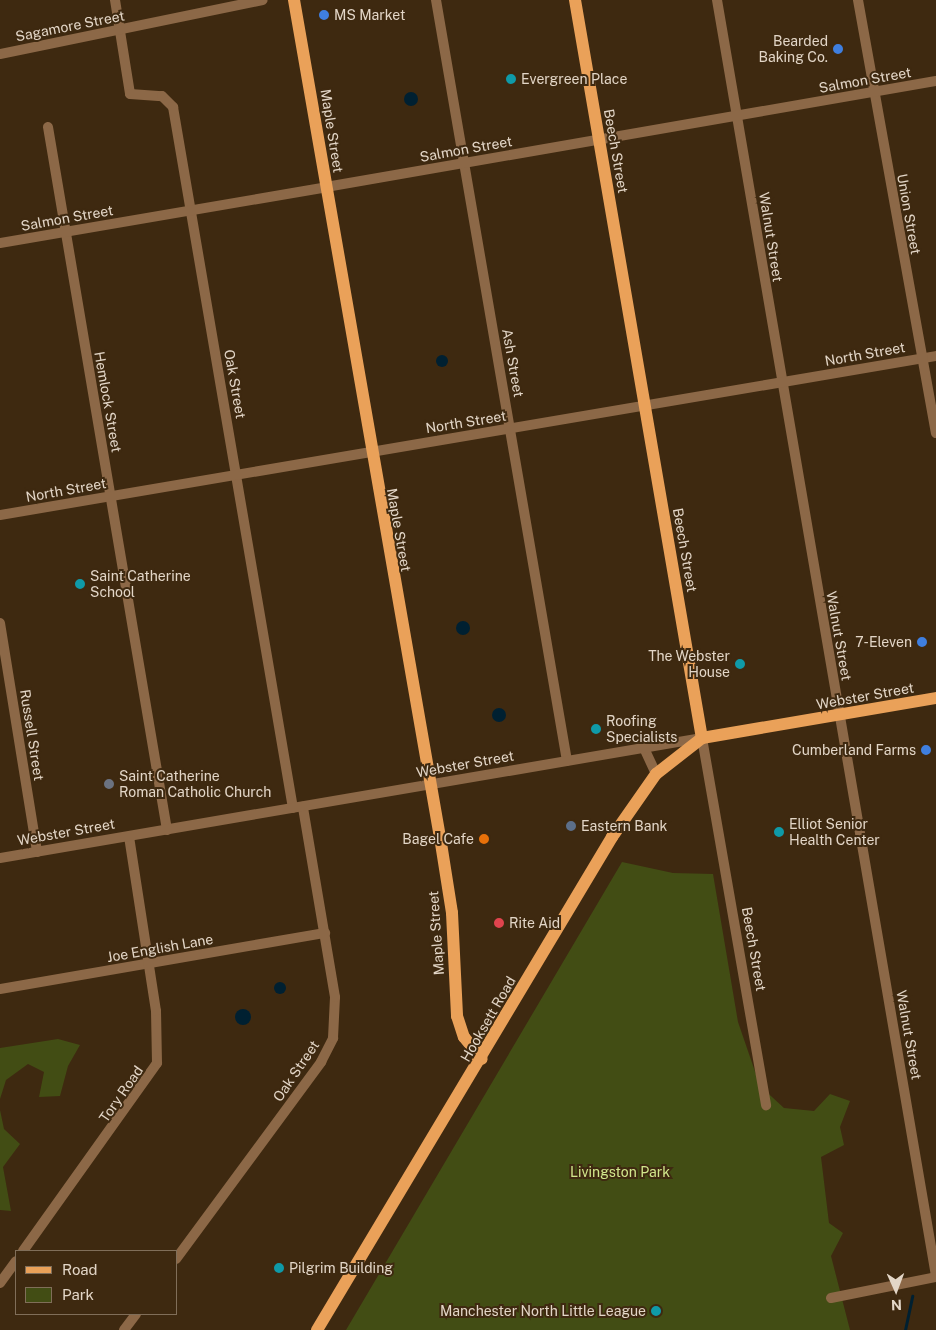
<!DOCTYPE html>
<style>
body{margin:0}
#map{position:relative;width:936px;height:1330px;overflow:hidden;background:#3e2910;font-family:"Public Sans",sans-serif}
div>[style]{position:absolute}
[style*='--x']{left:calc(var(--x)*1px);top:calc(var(--y)*1px);width:calc(var(--w)*1px);rotate:calc(var(--a)*1deg)}
.green>*{inset:0;background:#424d14}
.water>*{inset:0;background:#002031}
.round{border-radius:50%}
.stream>*{height:3px;margin:-1.5px;padding:0 1.5px;transform-origin:1.5px;border-radius:1.5px;background:#002031}
.minor>*{height:10px;margin:-5px;padding:0 5px;transform-origin:5px;border-radius:5px;background:#8c6847}
.tertiary>*{height:10px;margin:-5px;padding:0 5px;transform-origin:5px;border-radius:5px;background:#8c6847}
.primary>*{height:12px;margin:-6px;padding:0 6px;transform-origin:6px;border-radius:6px;background:#eaa159}
.dots>*{width:14px;height:14px;translate:-50% -50%;box-sizing:border-box;border:2px solid #3e2910;border-radius:50%}
span{translate:-50% -50%;white-space:nowrap;text-align:center;line-height:1.15;-webkit-text-stroke:4px #3e2910;paint-order:stroke}
.poi-label{font-size:14px;color:#e3d6c7}
.left{translate:0 -50%;text-align:left}
.right{translate:-100% -50%;text-align:right}
.street-label{font-size:14px;color:#e3d6c7}
.park-label{font-size:14px;color:#d1e68c}
.legend{position:absolute;left:15px;top:1250px;width:162px;height:65px;box-sizing:border-box;background:#3e2910;border:1px solid #806e59;margin:0;padding:6px 9px;list-style:none;font-size:15px;color:#e3d6c7}
.legend li{display:flex;align-items:center;gap:10px;height:25px}
.legend b{width:25px;border:1px solid #806e59}
.north{position:absolute;left:871px;top:1265px;width:50px;height:50px;-webkit-text-stroke:4px #3e2910;paint-order:stroke;rotate:178deg;font-size:14px;font-weight:700;line-height:20px;text-align:center;color:#e3d6c7}
.north::after{content:'';display:block;margin:auto;width:18px;height:22px;background:#e3d6c7;clip-path:polygon(50% 0,100% 100%,50% 72%,0 100%)}
</style>
<div id="map">
<div class="green">
<div style="clip-path:polygon(622px 862px,673px 873px,713px 874px,738px 1022px,760px 1086px,784px 1108px,814px 1111px,830px 1094px,850px 1101px,840px 1127px,844px 1145px,821px 1157px,829px 1223px,843px 1233px,831px 1256px,850px 1330px,346px 1330px)"></div>
<div style="clip-path:polygon(58px 1039px,80px 1045px,68px 1066px,60px 1096px,39px 1097px,44px 1072px,28px 1064px,6px 1080px,0 1099px,0 1048px)"></div>
<div style="clip-path:polygon(0 1110px,4px 1129px,20px 1144px,3px 1167px,11px 1211px,0 1210px)"></div>
</div>
<div class="water">
<div class="round" style="left:404px;top:92px;width:14px;height:14px"></div>
<div class="round" style="left:436px;top:355px;width:12px;height:12px"></div>
<div class="round" style="left:456px;top:621px;width:14px;height:14px"></div>
<div class="round" style="left:492px;top:708px;width:14px;height:14px"></div>
<div class="round" style="left:274px;top:982px;width:12px;height:12px"></div>
<div class="round" style="left:235px;top:1009px;width:16px;height:16px"></div>
</div>
<div class="stream">
<div style="--x:905;--y:1330;--w:35;--a:-78"></div>
</div>
<div class="minor">
<div style="--x:115;--y:0;--w:95;--a:80.9"></div>
<div style="--x:130;--y:94;--w:32;--a:4"></div>
<div style="--x:162;--y:96;--w:16;--a:45"></div>
<div style="--x:173;--y:107;--w:711;--a:80.29"></div>
<div style="--x:436;--y:0;--w:772;--a:80.23"></div>
<div style="--x:717;--y:0;--w:1295;--a:80.26"></div>
<div style="--x:0;--y:54;--w:268;--a:-11.6"></div>
<div style="--x:48;--y:127;--w:713;--a:80.39"></div>
<div style="--x:0;--y:243;--w:331;--a:-9.7"></div>
<div style="--x:0;--y:515;--w:949;--a:-9.64"></div>
<div style="--x:0;--y:623;--w:232;--a:80.8"></div>
<div style="--x:702;--y:738;--w:373;--a:80.1"></div>
<div style="--x:0;--y:989;--w:330;--a:-9.8"></div>
<div style="--x:23;--y:1251;--w:231;--a:-54.5"></div>
<div style="--x:157;--y:1063;--w:52;--a:-91.1"></div>
<div style="--x:156;--y:1011;--w:176;--a:-98.8"></div>
<div style="--x:176;--y:1259;--w:245;--a:-53.6"></div>
<div style="--x:321;--y:1062;--w:27;--a:-63"></div>
<div style="--x:333;--y:1038;--w:41;--a:-87.2"></div>
<div style="--x:335;--y:997;--w:193;--a:-99.6"></div>
<div style="--x:0;--y:1283;--w:27;--a:-54"></div>
<div style="--x:831;--y:1298;--w:107;--a:-11.3"></div>
<div style="--x:124;--y:1330;--w:20;--a:-53"></div>
</div>
<div class="tertiary">
<div style="--x:858;--y:0;--w:440;--a:79.8"></div>
<div style="--x:326;--y:187;--w:619;--a:-9.86"></div>
<div style="--x:644;--y:748;--w:29;--a:65"></div>
<div style="--x:0;--y:858;--w:711;--a:-9.71"></div>
</div>
<div class="primary">
<div style="--x:294;--y:0;--w:850;--a:80.11"></div>
<div style="--x:440;--y:837;--w:77;--a:81"></div>
<div style="--x:452;--y:913;--w:103;--a:87.2"></div>
<div style="--x:457;--y:1016;--w:22;--a:72"></div>
<div style="--x:464;--y:1037;--w:28;--a:51"></div>
<div style="--x:575;--y:0;--w:749;--a:80.24"></div>
<div style="--x:317;--y:1330;--w:575;--a:-59.1"></div>
<div style="--x:612;--y:837;--w:77;--a:-55.1"></div>
<div style="--x:656;--y:774;--w:58;--a:-38"></div>
<div style="--x:702;--y:738;--w:237;--a:-9.7"></div>
</div>
<div class="dots">
<div style="left:324px;top:15px;background:#3f7fe0"></div>
<div style="left:838px;top:49px;background:#3f7fe0"></div>
<div style="left:511px;top:79px;background:#0f9aa8"></div>
<div style="left:80px;top:584px;background:#0f9aa8"></div>
<div style="left:922px;top:642px;background:#3f7fe0"></div>
<div style="left:740px;top:664px;background:#0f9aa8"></div>
<div style="left:596px;top:729px;background:#0f9aa8"></div>
<div style="left:926px;top:750px;background:#3f7fe0"></div>
<div style="left:109px;top:784px;background:#6b7280"></div>
<div style="left:571px;top:826px;background:#5c6f8a"></div>
<div style="left:779px;top:832px;background:#0f9aa8"></div>
<div style="left:484px;top:839px;background:#e8710a"></div>
<div style="left:499px;top:923px;background:#e0444e"></div>
<div style="left:279px;top:1268px;background:#0f9aa8"></div>
<div style="left:656px;top:1311px;background:#0f9aa8"></div>
</div>
<div class="poi-label">
<span class="left" style="left:334px;top:15px">MS Market</span>
<span class="right" style="left:828px;top:49px">Bearded<br>Baking Co.</span>
<span class="left" style="left:521px;top:79px">Evergreen Place</span>
<span class="left" style="left:90px;top:584px">Saint Catherine<br>School</span>
<span class="right" style="left:912px;top:642px">7-Eleven</span>
<span class="right" style="left:730px;top:664px">The Webster<br>House</span>
<span class="left" style="left:606px;top:729px">Roofing<br>Specialists</span>
<span class="right" style="left:916px;top:750px">Cumberland Farms</span>
<span class="left" style="left:119px;top:784px">Saint Catherine<br>Roman Catholic Church</span>
<span class="left" style="left:789px;top:832px">Elliot Senior<br>Health Center</span>
<span class="left" style="left:581px;top:826px">Eastern Bank</span>
<span class="right" style="left:474px;top:839px">Bagel Cafe</span>
<span class="left" style="left:509px;top:923px">Rite Aid</span>
<span class="left" style="left:289px;top:1268px">Pilgrim Building</span>
<span class="right" style="left:646px;top:1311px">Manchester North Little League</span>
</div>
<div class="street-label">
<span style="left:70px;top:26px;rotate:-11deg">Sagamore Street</span>
<span style="left:865px;top:80px;rotate:-10deg">Salmon Street</span>
<span style="left:332px;top:131px;rotate:81deg">Maple Street</span>
<span style="left:466px;top:149px;rotate:-10deg">Salmon Street</span>
<span style="left:616px;top:151px;rotate:80deg">Beech Street</span>
<span style="left:909px;top:214px;rotate:80deg">Union Street</span>
<span style="left:67px;top:218px;rotate:-10deg">Salmon Street</span>
<span style="left:771px;top:237px;rotate:81deg">Walnut Street</span>
<span style="left:865px;top:354px;rotate:-10deg">North Street</span>
<span style="left:513px;top:363px;rotate:80deg">Ash Street</span>
<span style="left:235px;top:384px;rotate:80deg">Oak Street</span>
<span style="left:108px;top:402px;rotate:80deg">Hemlock Street</span>
<span style="left:466px;top:422px;rotate:-9deg">North Street</span>
<span style="left:66px;top:490px;rotate:-10deg">North Street</span>
<span style="left:399px;top:530px;rotate:80deg">Maple Street</span>
<span style="left:685px;top:550px;rotate:80deg">Beech Street</span>
<span style="left:839px;top:636px;rotate:80deg">Walnut Street</span>
<span style="left:865px;top:696px;rotate:-10deg">Webster Street</span>
<span style="left:32px;top:735px;rotate:81deg">Russell Street</span>
<span style="left:465px;top:764px;rotate:-10deg">Webster Street</span>
<span style="left:66px;top:832px;rotate:-10deg">Webster Street</span>
<span style="left:436px;top:933px;rotate:-94deg">Maple Street</span>
<span style="left:160px;top:948px;rotate:-10deg">Joe English Lane</span>
<span style="left:754px;top:949px;rotate:80deg">Beech Street</span>
<span style="left:488px;top:1019px;rotate:-60deg">Hooksett Road</span>
<span style="left:909px;top:1035px;rotate:80deg">Walnut Street</span>
<span style="left:296px;top:1071px;rotate:-56deg">Oak Street</span>
<span style="left:121px;top:1094px;rotate:-55deg">Tory Road</span>
</div>
<div class="park-label">
<span style="left:620px;top:1172px">Livingston Park</span>
</div>
<ul class="legend">
<li><b style="height:6px;background:#eaa159"></b>Road</li>
<li><b style="height:14px;background:#424d14"></b>Park</li>
</ul>
<div class="north">N</div>
</div>
